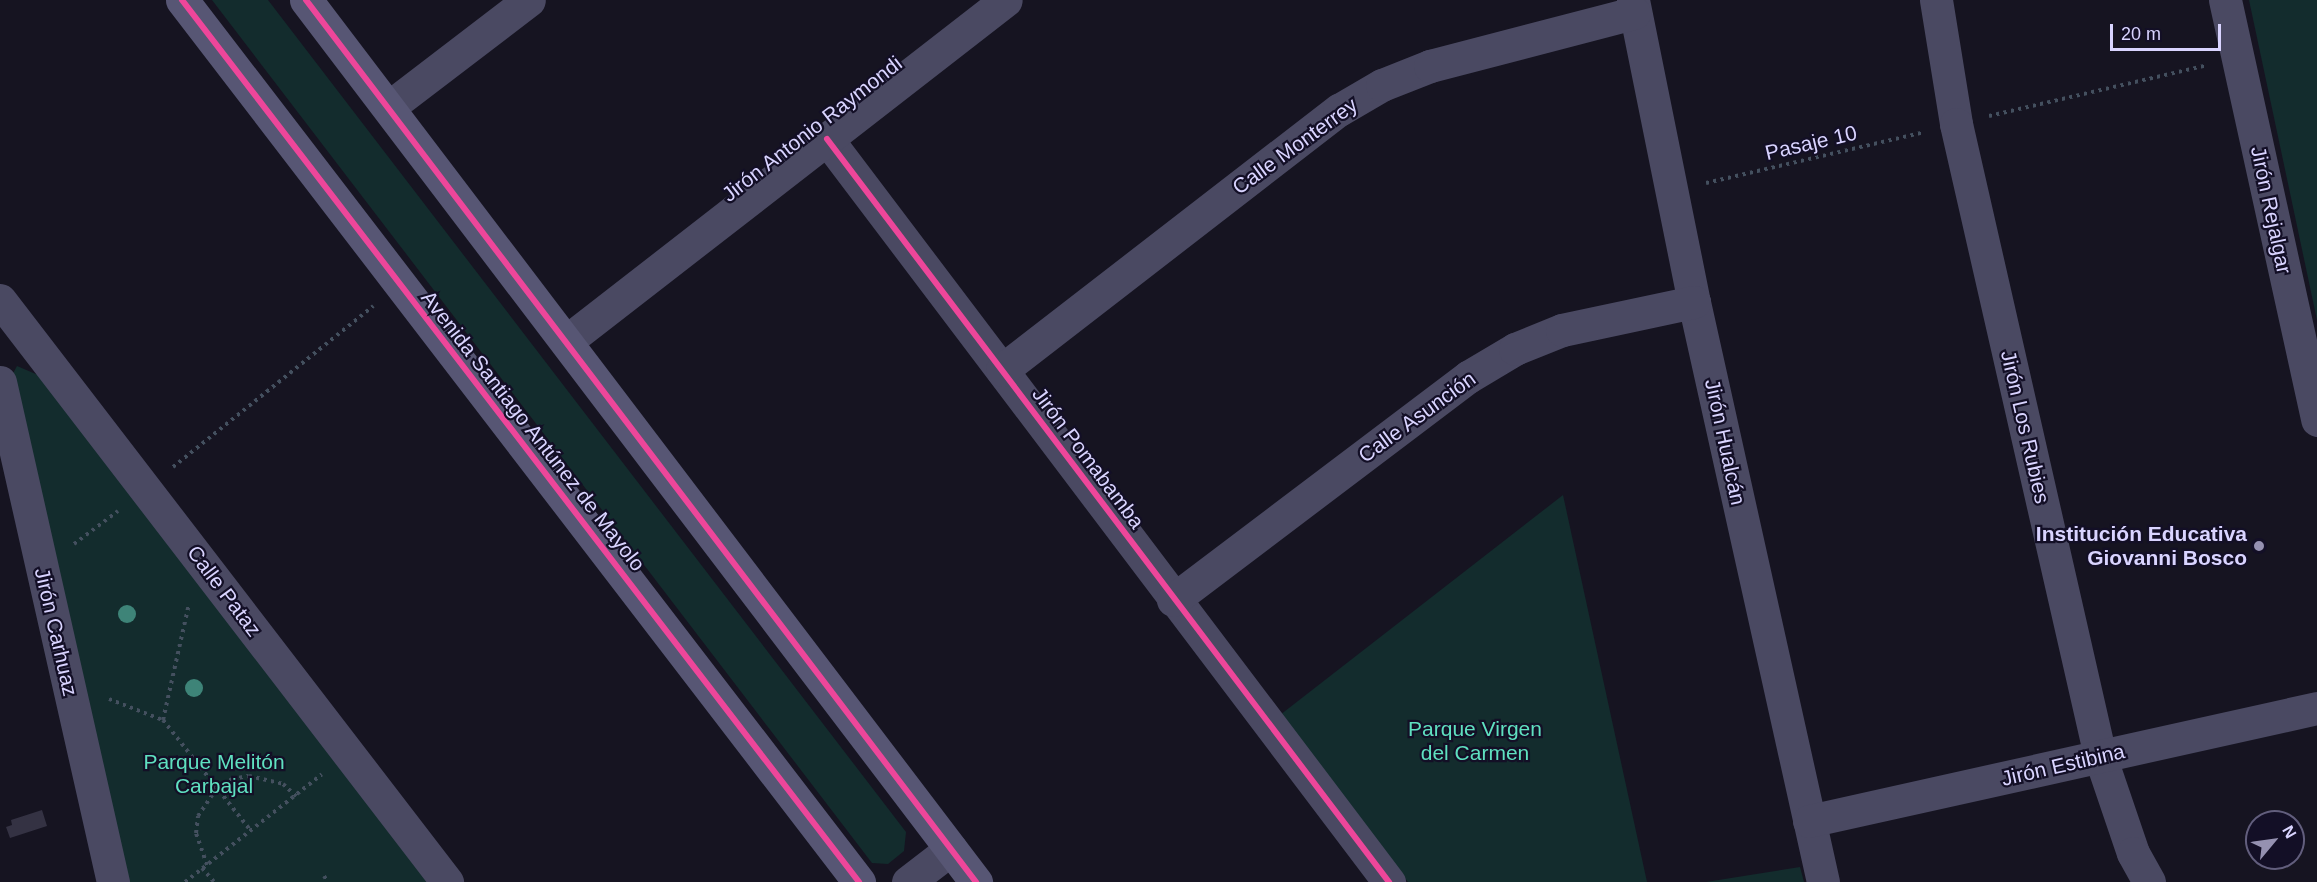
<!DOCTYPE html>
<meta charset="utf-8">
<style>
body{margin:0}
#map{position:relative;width:2317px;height:882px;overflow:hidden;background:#161421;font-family:Arial,sans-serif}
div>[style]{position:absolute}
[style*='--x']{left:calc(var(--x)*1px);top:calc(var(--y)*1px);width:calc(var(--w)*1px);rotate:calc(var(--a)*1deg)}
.green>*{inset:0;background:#132c2d}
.building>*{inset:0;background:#343243}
.path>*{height:4px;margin-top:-2px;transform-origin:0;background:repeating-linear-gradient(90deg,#44505f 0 3px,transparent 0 7.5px)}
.street>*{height:33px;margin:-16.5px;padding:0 16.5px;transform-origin:16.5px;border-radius:16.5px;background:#4a4962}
.secondary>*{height:33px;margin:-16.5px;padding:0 16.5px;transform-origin:16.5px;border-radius:16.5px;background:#575674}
.cycleway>*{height:6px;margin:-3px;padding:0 3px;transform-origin:3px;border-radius:3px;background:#ed469a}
.trees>*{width:18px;height:18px;margin:-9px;border-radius:50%;background:#3e8478}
.dots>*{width:16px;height:16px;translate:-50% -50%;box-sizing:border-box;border:3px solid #130f26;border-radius:50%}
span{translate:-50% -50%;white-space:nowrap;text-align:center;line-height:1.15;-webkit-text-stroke:4.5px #130f26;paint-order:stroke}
.street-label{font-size:21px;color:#d9d4ff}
.poi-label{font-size:21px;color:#d9d4ff;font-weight:700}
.right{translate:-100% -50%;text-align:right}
.park-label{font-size:21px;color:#5fe0c0}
.north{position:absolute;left:2245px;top:810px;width:60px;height:60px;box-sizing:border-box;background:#130f26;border:2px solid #625e7d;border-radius:50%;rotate:61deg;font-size:16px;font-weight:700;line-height:24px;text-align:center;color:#d9d4ff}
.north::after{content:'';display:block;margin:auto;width:21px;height:27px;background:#9591b1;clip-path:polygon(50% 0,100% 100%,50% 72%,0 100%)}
.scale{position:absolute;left:2110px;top:24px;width:111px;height:27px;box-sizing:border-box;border:3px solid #d9d4ff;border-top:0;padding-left:8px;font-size:18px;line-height:21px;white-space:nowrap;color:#d9d4ff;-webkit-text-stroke:4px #130f26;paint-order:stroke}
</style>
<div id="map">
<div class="green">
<div style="clip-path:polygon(212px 0,268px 0,906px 832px,904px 851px,888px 864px,872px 863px)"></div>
<div style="clip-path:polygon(2249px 0,2317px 0,2317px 320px)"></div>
<div style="clip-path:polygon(17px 366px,38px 375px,433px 882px,129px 882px,9px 381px)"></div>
<div style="clip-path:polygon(1563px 495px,1647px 882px,1408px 882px,1280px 715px)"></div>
<div style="clip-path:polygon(1800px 867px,1804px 882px,1706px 882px)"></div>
</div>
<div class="building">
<div style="clip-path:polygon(42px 810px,47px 826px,10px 838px,6px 827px,12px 825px,11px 820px)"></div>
</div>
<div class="path">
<div style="--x:1989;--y:116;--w:221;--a:-13.1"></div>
<div style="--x:1706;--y:183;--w:221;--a:-13.1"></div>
<div style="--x:173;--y:467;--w:257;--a:-38.8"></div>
<div style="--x:74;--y:544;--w:55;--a:-36.9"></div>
<div style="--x:109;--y:699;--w:58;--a:21.3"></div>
<div style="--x:163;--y:720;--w:142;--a:51.6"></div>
<div style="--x:163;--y:720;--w:119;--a:-77.4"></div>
<div style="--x:207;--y:865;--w:34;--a:-109"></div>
<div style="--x:196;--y:833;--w:17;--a:-83"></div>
<div style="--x:198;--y:816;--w:34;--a:-56"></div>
<div style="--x:217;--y:788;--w:17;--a:-31"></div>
<div style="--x:232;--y:779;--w:17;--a:-10"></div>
<div style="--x:249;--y:776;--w:35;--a:13"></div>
<div style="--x:283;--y:784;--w:18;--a:43"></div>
<div style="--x:202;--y:868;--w:18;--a:49"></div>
<div style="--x:324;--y:876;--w:7;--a:56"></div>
<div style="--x:185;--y:882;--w:174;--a:-38.2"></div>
</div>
<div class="street">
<div style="--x:1633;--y:0;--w:308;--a:78.6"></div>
<div style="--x:1694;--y:302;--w:594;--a:77.46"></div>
<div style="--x:1936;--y:0;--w:126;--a:80.8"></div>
<div style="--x:1956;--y:124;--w:648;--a:77.16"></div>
<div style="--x:2100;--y:756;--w:102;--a:71.2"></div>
<div style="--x:2133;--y:853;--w:33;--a:61"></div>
<div style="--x:2225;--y:0;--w:430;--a:77.6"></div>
<div style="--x:389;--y:107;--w:176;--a:-37.4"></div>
<div style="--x:827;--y:139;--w:932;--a:52.9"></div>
<div style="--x:0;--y:300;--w:734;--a:52.47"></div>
<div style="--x:568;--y:340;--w:554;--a:-37.82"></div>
<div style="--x:1002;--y:370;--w:426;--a:-37.7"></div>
<div style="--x:1339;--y:110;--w:50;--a:-30.2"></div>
<div style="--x:1382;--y:85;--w:52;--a:-21.6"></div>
<div style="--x:1430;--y:66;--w:211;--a:-14.6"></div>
<div style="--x:0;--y:382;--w:513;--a:77.27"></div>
<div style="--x:1173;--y:600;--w:370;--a:-37.1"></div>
<div style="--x:1468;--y:377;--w:55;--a:-30.8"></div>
<div style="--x:1515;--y:349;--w:51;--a:-22"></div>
<div style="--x:1562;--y:330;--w:135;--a:-12"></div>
<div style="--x:1809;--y:821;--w:520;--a:-12.54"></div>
<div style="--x:908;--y:882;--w:54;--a:-37.5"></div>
</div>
<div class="secondary">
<div style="--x:182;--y:0;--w:1112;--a:52.49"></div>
<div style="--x:306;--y:0;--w:1108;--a:52.78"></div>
</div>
<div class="cycleway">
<div style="--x:182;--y:0;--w:1112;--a:52.49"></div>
<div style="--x:306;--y:0;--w:1108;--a:52.78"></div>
<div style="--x:827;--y:139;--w:932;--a:52.9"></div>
</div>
<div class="trees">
<div style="left:127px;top:614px"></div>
<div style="left:194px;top:688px"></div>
</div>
<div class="dots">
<div style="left:2259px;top:546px;background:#9591b1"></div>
</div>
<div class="street-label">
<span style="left:812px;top:129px;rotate:-38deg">Jirón Antonio Raymondi</span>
<span style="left:1811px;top:143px;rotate:-13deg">Pasaje 10</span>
<span style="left:1295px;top:146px;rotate:-36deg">Calle Monterrey</span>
<span style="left:2271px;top:210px;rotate:78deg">Jirón Rejalgar</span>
<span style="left:1417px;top:417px;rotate:-36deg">Calle Asunción</span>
<span style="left:2025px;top:427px;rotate:77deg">Jirón Los Rubies</span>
<span style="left:533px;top:431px;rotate:52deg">Avenida Santiago Antúnez de Mayolo</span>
<span style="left:1725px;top:442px;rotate:78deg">Jirón Hualcán</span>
<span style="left:1088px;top:458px;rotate:53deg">Jirón Pomabamba</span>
<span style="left:224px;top:591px;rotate:53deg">Calle Pataz</span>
<span style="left:56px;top:632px;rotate:77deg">Jirón Carhuaz</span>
<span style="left:2063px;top:765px;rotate:-13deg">Jirón Estibina</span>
</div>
<div class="poi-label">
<span class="right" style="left:2247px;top:546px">Institución Educativa<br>Giovanni Bosco</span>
</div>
<div class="park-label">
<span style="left:1475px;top:741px">Parque Virgen<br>del Carmen</span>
<span style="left:214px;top:774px">Parque Melitón<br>Carbajal</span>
</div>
<div class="north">N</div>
<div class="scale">20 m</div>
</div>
